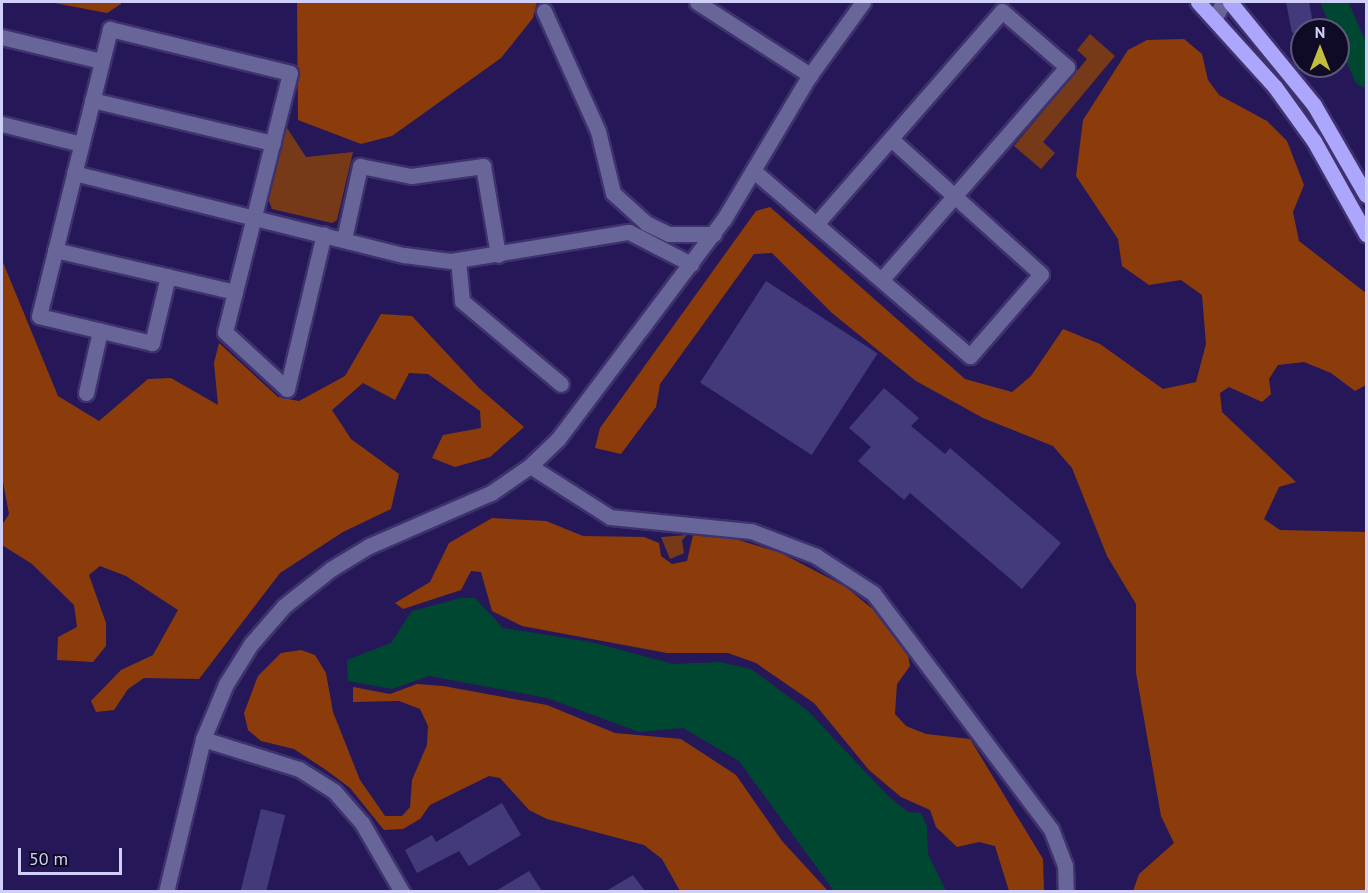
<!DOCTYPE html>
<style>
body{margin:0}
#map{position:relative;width:1368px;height:893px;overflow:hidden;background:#261858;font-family:"PT Sans",sans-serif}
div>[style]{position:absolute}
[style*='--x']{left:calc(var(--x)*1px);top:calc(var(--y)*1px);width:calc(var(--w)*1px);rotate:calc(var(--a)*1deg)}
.green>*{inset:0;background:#773a19}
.forest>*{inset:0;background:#8b3c0a}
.water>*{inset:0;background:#004732}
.river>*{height:26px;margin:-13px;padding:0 13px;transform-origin:13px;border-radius:13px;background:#004732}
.building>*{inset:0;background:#433a7c;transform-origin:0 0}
.roads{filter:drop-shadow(2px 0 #3e326e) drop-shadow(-2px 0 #3e326e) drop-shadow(0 2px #3e326e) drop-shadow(0 -2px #3e326e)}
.minor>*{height:15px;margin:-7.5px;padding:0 7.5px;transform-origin:7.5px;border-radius:7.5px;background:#686599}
.major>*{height:15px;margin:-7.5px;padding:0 7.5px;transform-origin:7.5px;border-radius:7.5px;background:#aca6fc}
span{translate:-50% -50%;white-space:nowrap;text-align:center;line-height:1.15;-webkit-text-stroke:5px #0f0a26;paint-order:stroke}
.frame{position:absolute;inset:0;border:3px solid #d0cff7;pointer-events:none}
.north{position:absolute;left:1290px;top:18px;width:60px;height:60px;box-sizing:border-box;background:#0f0a26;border:2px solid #5c597a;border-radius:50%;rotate:0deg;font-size:16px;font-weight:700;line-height:24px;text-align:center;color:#d0cff7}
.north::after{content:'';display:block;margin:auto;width:21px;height:27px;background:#c3bd3e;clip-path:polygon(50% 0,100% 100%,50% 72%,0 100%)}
.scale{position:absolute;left:18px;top:848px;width:104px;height:27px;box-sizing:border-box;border:3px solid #d0cff7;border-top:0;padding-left:8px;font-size:18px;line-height:21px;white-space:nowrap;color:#d0cff7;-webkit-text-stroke:4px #0f0a26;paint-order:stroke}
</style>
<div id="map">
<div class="green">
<div style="clip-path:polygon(1090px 34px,1115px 56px,1043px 142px,1055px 153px,1041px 169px,1014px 146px,1087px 59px,1077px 50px)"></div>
<div style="clip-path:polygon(285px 125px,306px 157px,353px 152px,337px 220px,332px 223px,272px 209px,268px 199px)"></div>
<div style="clip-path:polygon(687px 535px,682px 540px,684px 553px,670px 559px,661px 537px)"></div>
</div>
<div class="forest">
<div style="clip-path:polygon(49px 2px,121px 2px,121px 4px,107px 13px)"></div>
<div style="clip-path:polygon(297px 2px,537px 2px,533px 18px,501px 58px,392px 136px,361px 144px,298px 120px)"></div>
<div style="clip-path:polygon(1184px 39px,1202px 54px,1208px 80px,1219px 95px,1267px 121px,1287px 141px,1304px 185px,1293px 212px,1299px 241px,1366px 293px,1366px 385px,1355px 391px,1331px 373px,1304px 362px,1278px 365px,1269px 379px,1271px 394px,1262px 402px,1229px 387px,1220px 393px,1222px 412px,1296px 482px,1279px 487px,1264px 519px,1280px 530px,1366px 532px,1366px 891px,1133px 891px,1139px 874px,1174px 843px,1161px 816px,1136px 673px,1136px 604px,1107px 556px,1072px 468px,1053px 446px,983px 418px,916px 381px,832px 313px,772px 253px,754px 254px,660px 384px,656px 407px,621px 454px,595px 448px,600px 428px,756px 211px,770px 207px,965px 379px,1012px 392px,1031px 376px,1063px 329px,1100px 344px,1163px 389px,1196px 382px,1206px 344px,1202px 295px,1181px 280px,1149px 285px,1122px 266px,1118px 239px,1076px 176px,1083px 120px,1128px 50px,1147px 40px)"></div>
<div style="clip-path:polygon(2px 260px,58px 396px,99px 421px,148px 379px,171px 378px,218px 405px,214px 363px,219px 343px,278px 397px,299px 401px,345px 376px,381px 314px,412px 316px,479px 388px,524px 427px,490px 457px,455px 467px,432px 458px,443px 435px,481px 428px,480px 411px,428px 374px,409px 373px,395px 400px,363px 383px,332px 410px,351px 439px,399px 474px,391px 509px,343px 532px,280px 573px,199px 679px,144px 678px,128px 689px,114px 710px,96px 712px,91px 701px,121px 670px,153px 655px,178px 610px,126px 576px,100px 566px,89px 575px,106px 623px,106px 646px,93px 662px,57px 660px,58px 637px,77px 627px,74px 605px,32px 564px,2px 545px,2px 525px,9px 514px,2px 477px)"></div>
<div style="clip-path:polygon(492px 518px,546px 521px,583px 536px,644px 537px,659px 543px,661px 556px,672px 564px,687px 561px,693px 535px,735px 539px,781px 553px,846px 587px,876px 612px,908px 655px,910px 666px,897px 684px,895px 714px,906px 726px,926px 734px,970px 739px,1043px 859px,1044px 891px,1009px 891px,995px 846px,979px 842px,957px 847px,936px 827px,930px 810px,901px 797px,869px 770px,814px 703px,756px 663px,728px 653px,667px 653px,522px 626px,492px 611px,481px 572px,471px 571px,461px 590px,403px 609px,395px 603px,430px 582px,449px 543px)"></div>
<div style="clip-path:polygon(301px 650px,315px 655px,326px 673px,333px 712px,360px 780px,385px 816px,402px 816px,410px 807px,412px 780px,427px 745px,428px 726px,420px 709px,399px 701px,353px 702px,353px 687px,390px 694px,417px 684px,443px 686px,547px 705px,615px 733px,681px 739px,736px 775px,782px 841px,828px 891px,680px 891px,662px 859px,644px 845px,547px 819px,529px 810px,500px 778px,489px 776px,430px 805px,420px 819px,403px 829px,384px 830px,350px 788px,326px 770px,294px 749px,261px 741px,248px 730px,244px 713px,258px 676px,281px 653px)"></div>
</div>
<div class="water">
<div style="clip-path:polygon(461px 598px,475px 598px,503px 628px,591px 642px,673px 664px,720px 662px,751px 669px,808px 711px,889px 797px,908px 812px,921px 813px,927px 826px,928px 854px,946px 891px,834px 891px,739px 761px,683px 728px,639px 732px,547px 698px,429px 676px,392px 689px,348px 681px,347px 660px,391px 643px,412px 611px)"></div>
</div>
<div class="river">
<div style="--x:1334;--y:2;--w:79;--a:66"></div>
</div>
<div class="building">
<div style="clip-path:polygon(1286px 2px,1309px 2px,1314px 29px,1292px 33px)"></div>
<div style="left:766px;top:281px;width:133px;height:121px;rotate:33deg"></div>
<div style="clip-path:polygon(884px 388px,919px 418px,911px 426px,945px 454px,950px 448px,1061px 543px,1022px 589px,910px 493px,904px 500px,858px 461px,871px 447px,849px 428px)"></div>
<div style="clip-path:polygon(502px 803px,521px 835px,469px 866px,459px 851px,417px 873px,405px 850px,432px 835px,436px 842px)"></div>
<div style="left:261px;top:809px;width:25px;height:85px;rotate:14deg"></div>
<div style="clip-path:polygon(529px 871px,542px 891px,496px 891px)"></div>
<div style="clip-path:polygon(633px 875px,645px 891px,606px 891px)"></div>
</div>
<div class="roads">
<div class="minor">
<div style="--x:697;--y:2;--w:135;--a:32.9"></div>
<div style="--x:544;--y:11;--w:132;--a:65.8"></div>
<div style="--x:598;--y:131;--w:64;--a:76.4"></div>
<div style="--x:613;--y:193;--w:45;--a:42.3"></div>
<div style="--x:646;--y:223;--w:25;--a:26"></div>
<div style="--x:669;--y:234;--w:45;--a:0"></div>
<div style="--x:1215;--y:18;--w:18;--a:-63"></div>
<div style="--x:2;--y:37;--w:102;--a:13.6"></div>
<div style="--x:92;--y:100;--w:186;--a:13.4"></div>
<div style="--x:2;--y:124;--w:81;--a:14.2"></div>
<div style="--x:755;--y:172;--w:283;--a:40.6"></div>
<div style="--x:970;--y:356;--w:108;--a:-49.1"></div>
<div style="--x:1041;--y:274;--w:202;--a:-138"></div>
<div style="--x:74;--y:173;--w:340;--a:14"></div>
<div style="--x:404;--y:255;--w:47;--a:7.3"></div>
<div style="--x:451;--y:261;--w:180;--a:-9.3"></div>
<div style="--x:629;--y:232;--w:70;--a:27.3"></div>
<div style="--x:817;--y:223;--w:281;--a:-48.9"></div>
<div style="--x:1002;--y:11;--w:86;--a:40.7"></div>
<div style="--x:1067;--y:67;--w:281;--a:131.1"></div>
<div style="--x:344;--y:239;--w:75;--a:-77.6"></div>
<div style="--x:360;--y:166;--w:52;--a:11.1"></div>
<div style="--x:411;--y:176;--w:73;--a:-7.9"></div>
<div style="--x:483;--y:166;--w:90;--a:80.4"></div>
<div style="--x:55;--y:250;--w:185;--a:13.1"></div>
<div style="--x:458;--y:260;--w:41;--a:84.4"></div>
<div style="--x:462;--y:301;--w:129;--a:40"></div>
<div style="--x:168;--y:276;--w:69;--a:103.4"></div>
<div style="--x:152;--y:343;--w:116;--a:-166.6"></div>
<div style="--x:39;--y:316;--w:296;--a:-76.1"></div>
<div style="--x:110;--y:29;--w:185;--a:13.7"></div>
<div style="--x:290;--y:73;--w:267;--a:104.1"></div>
<div style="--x:225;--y:332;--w:84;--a:42.6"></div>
<div style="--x:287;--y:389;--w:159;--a:-76.6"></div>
<div style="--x:86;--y:393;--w:64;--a:-77.3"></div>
<div style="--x:530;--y:466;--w:95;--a:32.5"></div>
<div style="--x:610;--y:517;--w:142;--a:5.7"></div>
<div style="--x:751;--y:531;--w:70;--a:21"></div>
<div style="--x:816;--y:556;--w:68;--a:33"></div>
<div style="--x:873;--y:593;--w:296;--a:53"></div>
<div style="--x:1051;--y:829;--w:39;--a:69"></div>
<div style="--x:1065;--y:865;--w:27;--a:88"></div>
<div style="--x:203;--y:739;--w:101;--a:17.4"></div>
<div style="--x:299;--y:769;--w:41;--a:32.2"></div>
<div style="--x:334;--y:791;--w:43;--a:48.8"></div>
<div style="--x:362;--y:823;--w:80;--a:59.9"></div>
<div style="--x:166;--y:892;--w:157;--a:-76.4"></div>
<div style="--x:203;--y:739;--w:60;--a:-67.3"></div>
<div style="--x:226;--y:684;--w:47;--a:-58"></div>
<div style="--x:251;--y:644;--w:50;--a:-49"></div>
<div style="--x:284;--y:606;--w:60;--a:-38.2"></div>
<div style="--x:331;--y:569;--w:44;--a:-31.2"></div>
<div style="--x:369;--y:546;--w:133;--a:-23.5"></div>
<div style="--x:491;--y:493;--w:47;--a:-34.7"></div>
<div style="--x:530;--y:466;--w:39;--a:-44"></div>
<div style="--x:558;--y:439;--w:276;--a:-53"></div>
<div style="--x:724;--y:219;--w:168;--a:-59.2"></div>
<div style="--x:810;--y:75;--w:90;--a:-54"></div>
</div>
<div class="major">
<div style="--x:1198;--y:2;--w:115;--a:47.8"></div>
<div style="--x:1275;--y:87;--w:67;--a:54.2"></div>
<div style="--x:1314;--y:141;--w:107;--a:60.8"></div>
<div style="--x:1230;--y:2;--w:133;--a:50.8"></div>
<div style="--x:1314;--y:105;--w:104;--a:60"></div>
</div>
</div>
<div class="frame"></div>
<div class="north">N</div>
<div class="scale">50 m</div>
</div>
